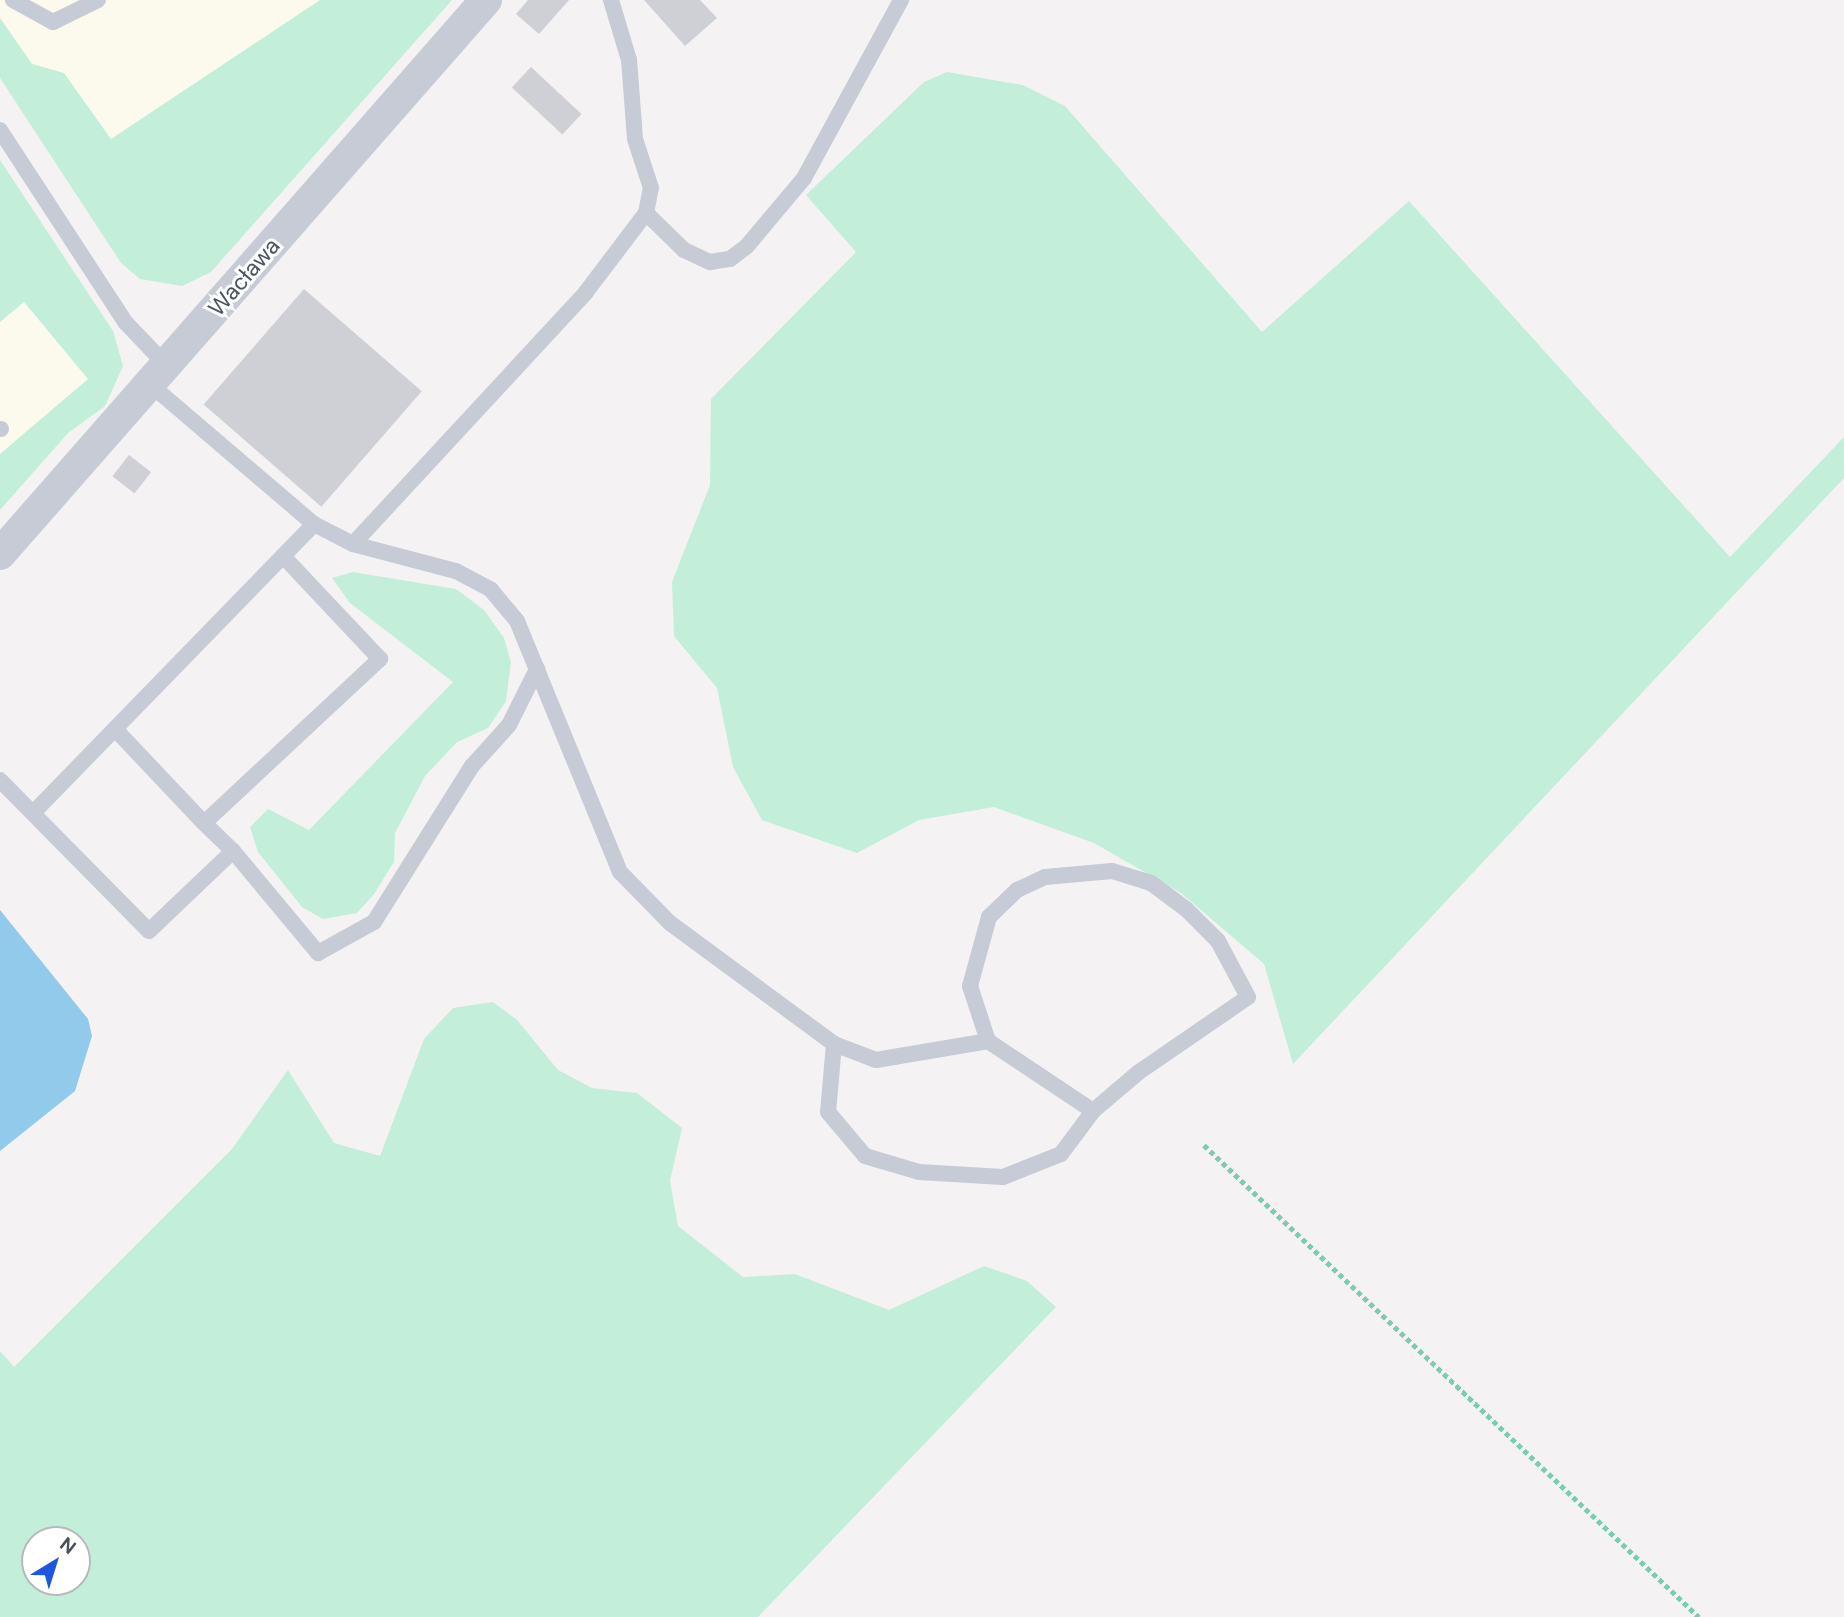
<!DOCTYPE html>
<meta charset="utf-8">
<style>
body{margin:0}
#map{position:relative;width:1844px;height:1617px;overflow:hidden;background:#f4f2f2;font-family:"DM Sans",sans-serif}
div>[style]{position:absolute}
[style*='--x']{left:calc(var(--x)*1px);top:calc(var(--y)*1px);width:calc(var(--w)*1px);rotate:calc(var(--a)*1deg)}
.commercial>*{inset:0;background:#fcfaed}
.green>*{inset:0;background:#c3efda}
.water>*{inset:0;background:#91caea}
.building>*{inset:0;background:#cfd0d6;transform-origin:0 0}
.path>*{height:4.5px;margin-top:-2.25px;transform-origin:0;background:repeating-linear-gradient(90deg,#7bccb1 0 5px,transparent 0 8.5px)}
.lane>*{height:16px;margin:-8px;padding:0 8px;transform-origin:8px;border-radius:8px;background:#c6cbd5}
.street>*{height:32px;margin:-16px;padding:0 16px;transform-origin:16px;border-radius:16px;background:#c6cbd5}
span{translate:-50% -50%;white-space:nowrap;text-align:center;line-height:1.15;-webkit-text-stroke:6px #fff;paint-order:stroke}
.street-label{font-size:23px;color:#4a515f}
.north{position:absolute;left:21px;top:1526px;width:70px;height:70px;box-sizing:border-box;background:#fff;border:2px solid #b7b9bf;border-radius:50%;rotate:38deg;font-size:19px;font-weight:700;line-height:28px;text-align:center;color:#4a515f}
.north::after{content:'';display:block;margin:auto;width:24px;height:32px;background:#1f56e0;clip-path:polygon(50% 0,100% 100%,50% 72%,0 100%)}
</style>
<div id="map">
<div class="commercial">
<div style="clip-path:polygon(0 0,446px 0,59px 167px,0 78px)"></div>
<div style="clip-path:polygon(0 209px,103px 366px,0 503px)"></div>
</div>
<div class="green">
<div style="clip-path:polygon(320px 0,452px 0,211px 272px,182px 286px,140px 279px,121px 263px,0 78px,0 18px,32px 64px,64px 73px,111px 139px)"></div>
<div style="clip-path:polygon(947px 72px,1023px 85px,1065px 106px,1262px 332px,1409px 201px,1730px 557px,1844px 437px,1844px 478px,1293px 1064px,1264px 964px,1181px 893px,1094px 843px,994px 807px,919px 820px,857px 853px,762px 820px,733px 767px,717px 688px,674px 636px,672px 582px,710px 485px,711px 399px,856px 252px,806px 195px,924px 82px)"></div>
<div style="clip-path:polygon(0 160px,113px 331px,123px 366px,105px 406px,68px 433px,0 510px,0 454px,88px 379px,24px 302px,0 322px)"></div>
<div style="clip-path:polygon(353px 572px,456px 589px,484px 610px,504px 638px,511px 662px,506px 701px,488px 728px,457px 742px,425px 776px,395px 833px,394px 862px,374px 894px,357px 913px,323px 919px,302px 907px,258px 852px,250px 827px,268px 809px,309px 830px,453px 682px,350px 603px,332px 578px)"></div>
<div style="clip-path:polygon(evenodd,493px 1002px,517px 1020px,558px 1070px,592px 1088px,637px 1093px,682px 1128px,670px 1181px,678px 1226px,743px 1277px,795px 1274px,889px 1310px,984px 1266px,1027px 1281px,1056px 1307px,758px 1617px,0 1617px,0 1351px,14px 1367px,232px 1149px,288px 1070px,334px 1143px,380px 1156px,424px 1039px,453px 1008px,493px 1002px,35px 1540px,77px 1540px,77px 1582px,35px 1582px,35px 1540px)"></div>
</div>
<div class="water">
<div style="clip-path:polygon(0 910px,88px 1019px,92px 1036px,75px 1091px,0 1151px)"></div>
</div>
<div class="building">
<div style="clip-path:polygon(528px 0,569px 0,539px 34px,516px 14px)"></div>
<div style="clip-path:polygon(644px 0,700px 0,717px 18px,685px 46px)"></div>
<div style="left:531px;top:67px;width:69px;height:28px;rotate:43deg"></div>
<div style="left:304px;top:289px;width:156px;height:153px;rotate:41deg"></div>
<div style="left:129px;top:455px;width:28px;height:27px;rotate:38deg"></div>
</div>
<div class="path">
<div style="--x:1204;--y:1145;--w:684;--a:43.64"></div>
</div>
<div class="lane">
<div style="--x:13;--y:0;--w:46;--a:28.8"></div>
<div style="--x:53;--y:22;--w:50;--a:-26.1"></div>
<div style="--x:0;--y:130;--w:230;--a:56.9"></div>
<div style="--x:126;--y:323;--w:61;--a:46.3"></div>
<div style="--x:646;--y:213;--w:53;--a:44.2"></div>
<div style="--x:684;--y:250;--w:29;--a:25"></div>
<div style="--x:710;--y:262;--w:20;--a:-9"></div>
<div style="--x:730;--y:259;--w:21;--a:-37"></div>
<div style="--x:747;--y:246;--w:89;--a:-50"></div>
<div style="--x:804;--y:178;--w:203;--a:-61.4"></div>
<div style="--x:151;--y:385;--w:214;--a:40.5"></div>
<div style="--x:314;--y:524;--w:44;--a:27.1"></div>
<div style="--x:353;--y:544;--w:106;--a:14.7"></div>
<div style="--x:456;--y:571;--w:40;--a:28"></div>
<div style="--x:491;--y:590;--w:40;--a:50"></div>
<div style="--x:517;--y:621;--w:271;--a:67.7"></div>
<div style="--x:620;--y:872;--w:71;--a:45.6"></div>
<div style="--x:670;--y:923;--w:204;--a:36.4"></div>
<div style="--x:834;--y:1044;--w:45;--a:20.9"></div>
<div style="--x:876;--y:1060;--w:114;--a:-9.6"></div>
<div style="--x:0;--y:429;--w:1;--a:0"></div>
<div style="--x:353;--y:544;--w:343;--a:-47.2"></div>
<div style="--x:586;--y:292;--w:99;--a:-52.8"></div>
<div style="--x:646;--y:213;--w:25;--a:-79"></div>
<div style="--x:651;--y:188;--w:52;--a:-108.1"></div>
<div style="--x:635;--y:139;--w:79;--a:-94.3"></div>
<div style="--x:629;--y:60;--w:63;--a:-106.7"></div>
<div style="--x:115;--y:729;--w:129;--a:46.6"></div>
<div style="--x:0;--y:780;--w:212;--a:45.4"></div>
<div style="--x:149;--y:931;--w:116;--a:-43.6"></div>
<div style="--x:233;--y:851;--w:133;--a:50.2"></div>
<div style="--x:318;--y:953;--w:64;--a:-29"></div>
<div style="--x:374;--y:922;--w:184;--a:-57.9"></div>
<div style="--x:472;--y:766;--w:55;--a:-47.9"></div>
<div style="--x:509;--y:725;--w:63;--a:-63.4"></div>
<div style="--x:33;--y:813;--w:403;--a:-45.8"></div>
<div style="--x:233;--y:851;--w:40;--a:-136"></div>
<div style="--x:204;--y:823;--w:241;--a:-43"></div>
<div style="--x:380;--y:659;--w:141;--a:-133.3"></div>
<div style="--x:834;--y:1044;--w:68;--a:95"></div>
<div style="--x:828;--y:1112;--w:57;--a:49.9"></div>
<div style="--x:865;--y:1156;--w:56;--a:16.5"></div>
<div style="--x:919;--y:1172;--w:84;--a:3.4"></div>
<div style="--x:1003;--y:1177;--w:62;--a:-21.6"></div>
<div style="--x:1061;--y:1154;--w:54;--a:-53.3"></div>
<div style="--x:1093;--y:1111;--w:60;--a:-40.3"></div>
<div style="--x:1139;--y:1072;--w:132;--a:-34.5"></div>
<div style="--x:1248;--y:997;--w:64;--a:-118.2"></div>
<div style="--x:1218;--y:941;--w:45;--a:-135"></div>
<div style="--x:1186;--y:909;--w:44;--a:-143.4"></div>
<div style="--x:1151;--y:883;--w:41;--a:-162.9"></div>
<div style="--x:1112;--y:871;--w:67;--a:174.9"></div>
<div style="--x:1045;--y:877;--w:31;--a:155"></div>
<div style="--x:1017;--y:890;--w:39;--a:136"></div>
<div style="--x:989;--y:917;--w:72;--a:105.4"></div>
<div style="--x:970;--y:986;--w:58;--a:71.9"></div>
<div style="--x:988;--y:1041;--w:126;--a:33.7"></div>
</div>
<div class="street">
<div style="--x:0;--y:554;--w:737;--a:-48.74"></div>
</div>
<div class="street-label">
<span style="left:244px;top:277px;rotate:-49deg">Wacława</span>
</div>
<div class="north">N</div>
</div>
